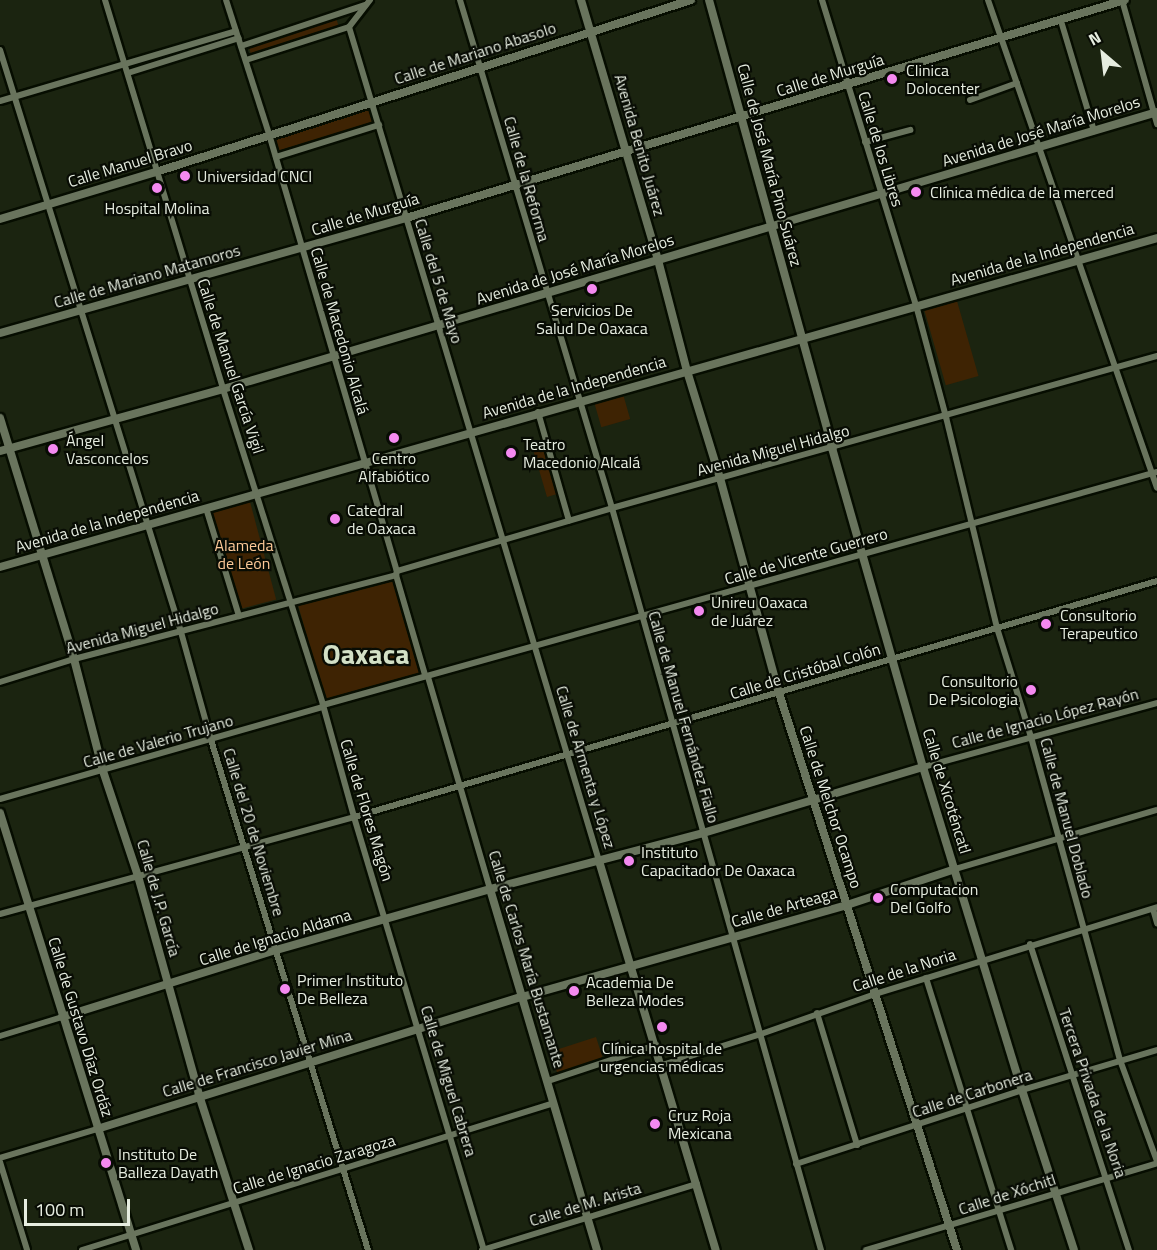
<!DOCTYPE html>
<meta charset="utf-8">
<style>
body{margin:0}
#map{position:relative;width:1157px;height:1250px;overflow:hidden;background:#1b2410;font-family:"Titillium Web",sans-serif}
div>[style]{position:absolute}
[style*='--x']{left:calc(var(--x)*1px);top:calc(var(--y)*1px);width:calc(var(--w)*1px);rotate:calc(var(--a)*1deg)}
.green>*{inset:0;background:#3e2303;transform-origin:0 0}
.roads{filter:drop-shadow(2px 0 #060d00) drop-shadow(-2px 0 #060d00) drop-shadow(0 2px #060d00) drop-shadow(0 -2px #060d00)}
.street>*{height:6px;margin:-3px;padding:0 3px;transform-origin:3px;border-radius:3px;background:#69745d}
.secondary>*{height:8px;margin:-4px;padding:0 4px;transform-origin:4px;border-radius:4px;background:#69745d}
.dots>*{width:16px;height:16px;translate:-50% -50%;box-sizing:border-box;border:3px solid #080c04;border-radius:50%}
span{translate:-50% -50%;white-space:nowrap;text-align:center;line-height:1.15;-webkit-text-stroke:4.5px #080c04;paint-order:stroke}
.street-label{font-size:16px;color:#e6ede0}
.poi-label{font-size:16px;color:#e6ede0}
.left{translate:0 -50%;text-align:left}
.right{translate:-100% -50%;text-align:right}
.park-label{font-size:16px;color:#fdc998}
.town-label{font-size:28px;color:#d3e0c6;font-weight:700}
.north{position:absolute;left:1073px;top:24px;width:60px;height:60px;-webkit-text-stroke:4px #080c04;paint-order:stroke;rotate:332deg;font-size:16px;font-weight:700;line-height:24px;text-align:center;color:#e6ede0}
.north::after{content:'';display:block;margin:auto;width:21px;height:27px;background:#e6ede0;clip-path:polygon(50% 0,100% 100%,50% 72%,0 100%)}
.scale{position:absolute;left:24px;top:1199px;width:106px;height:27px;box-sizing:border-box;border:3px solid #e6ede0;border-top:0;padding-left:8px;font-size:18px;line-height:21px;white-space:nowrap;color:#e6ede0;-webkit-text-stroke:4px #080c04;paint-order:stroke}
</style>
<div id="map">
<div class="green">
<div style="left:336px;top:18px;width:9px;height:92px;rotate:72deg"></div>
<div style="left:369px;top:105px;width:19px;height:101px;rotate:74deg"></div>
<div style="left:957px;top:301px;width:78px;height:34px;rotate:74deg"></div>
<div style="left:623px;top:394px;width:26px;height:30px;rotate:74deg"></div>
<div style="clip-path:polygon(543px 417px,570px 516px,563px 518px,557px 494px,547px 497px,532px 446px,543px 443px,536px 419px)"></div>
<div style="left:249px;top:498px;width:105px;height:41px;rotate:75deg"></div>
<div style="left:394px;top:577px;width:100px;height:100px;rotate:74deg"></div>
<div style="left:596px;top:1037px;width:22px;height:48px;rotate:72deg"></div>
</div>
<div class="roads">
<div class="street">
<div style="--x:105;--y:0;--w:407;--a:73.1"></div>
<div style="--x:223;--y:389;--w:331;--a:72.4"></div>
<div style="--x:323;--y:705;--w:116;--a:74.5"></div>
<div style="--x:354;--y:817;--w:452;--a:73.3"></div>
<div style="--x:226;--y:0;--w:141;--a:72.2"></div>
<div style="--x:269;--y:134;--w:455;--a:73.7"></div>
<div style="--x:370;--y:0;--w:34;--a:128"></div>
<div style="--x:349;--y:27;--w:871;--a:73.31"></div>
<div style="--x:460;--y:0;--w:530;--a:73.34"></div>
<div style="--x:612;--y:508;--w:771;--a:74.27"></div>
<div style="--x:822;--y:0;--w:319;--a:72.9"></div>
<div style="--x:916;--y:305;--w:116;--a:75"></div>
<div style="--x:946;--y:417;--w:217;--a:76.4"></div>
<div style="--x:997;--y:628;--w:114;--a:72.7"></div>
<div style="--x:1031;--y:737;--w:335;--a:74.6"></div>
<div style="--x:1120;--y:1060;--w:108;--a:69.9"></div>
<div style="--x:988;--y:0;--w:516;--a:70.9"></div>
<div style="--x:1122;--y:0;--w:129;--a:74.2"></div>
<div style="--x:1061;--y:21;--w:115;--a:73.3"></div>
<div style="--x:241;--y:46;--w:131;--a:-18.3"></div>
<div style="--x:0;--y:50;--w:609;--a:72.72"></div>
<div style="--x:181;--y:632;--w:112;--a:74.5"></div>
<div style="--x:211;--y:740;--w:534;--a:72.89"></div>
<div style="--x:246;--y:60;--w:108;--a:-17.8"></div>
<div style="--x:128;--y:73;--w:116;--a:-17.5"></div>
<div style="--x:970;--y:100;--w:50;--a:-19.9"></div>
<div style="--x:0;--y:101;--w:246;--a:-16.5"></div>
<div style="--x:865;--y:142;--w:47;--a:-14.9"></div>
<div style="--x:276;--y:157;--w:108;--a:-17.3"></div>
<div style="--x:538;--y:412;--w:113;--a:74.1"></div>
<div style="--x:206;--y:508;--w:113;--a:73"></div>
<div style="--x:396;--y:575;--w:104;--a:73.8"></div>
<div style="--x:428;--y:677;--w:221;--a:73.7"></div>
<div style="--x:0;--y:682;--w:77;--a:-17.3"></div>
<div style="--x:74;--y:659;--w:333;--a:-14.6"></div>
<div style="--x:396;--y:575;--w:4;--a:-76"></div>
<div style="--x:397;--y:571;--w:224;--a:-16.3"></div>
<div style="--x:612;--y:508;--w:566;--a:-15.58"></div>
<div style="--x:323;--y:705;--w:866;--a:-15.61"></div>
<div style="--x:923;--y:767;--w:243;--a:-15.3"></div>
<div style="--x:0;--y:799;--w:335;--a:-15.9"></div>
<div style="--x:955;--y:869;--w:210;--a:-16.3"></div>
<div style="--x:1153;--y:909;--w:15;--a:74"></div>
<div style="--x:0;--y:914;--w:367;--a:-15.3"></div>
<div style="--x:354;--y:817;--w:837;--a:-16.38"></div>
<div style="--x:1030;--y:944;--w:322;--a:72.1"></div>
<div style="--x:926;--y:978;--w:285;--a:72.6"></div>
<div style="--x:817;--y:1013;--w:138;--a:73.1"></div>
<div style="--x:0;--y:1036;--w:65;--a:-17"></div>
<div style="--x:662;--y:1065;--w:104;--a:-17.4"></div>
<div style="--x:761;--y:1034;--w:121;--a:-19.3"></div>
<div style="--x:875;--y:994;--w:295;--a:-17.1"></div>
<div style="--x:548;--y:1081;--w:114;--a:-18.4"></div>
<div style="--x:0;--y:1158;--w:101;--a:-16.6"></div>
<div style="--x:0;--y:1162;--w:92;--a:72.9"></div>
<div style="--x:796;--y:1164;--w:238;--a:-18.1"></div>
<div style="--x:1022;--y:1090;--w:141;--a:-16.5"></div>
<div style="--x:82;--y:1250;--w:494;--a:-17.3"></div>
<div style="--x:482;--y:1250;--w:225;--a:-17.1"></div>
<div style="--x:866;--y:1250;--w:304;--a:-16.6"></div>
</div>
<div class="secondary">
<div style="--x:581;--y:0;--w:271;--a:73.5"></div>
<div style="--x:658;--y:260;--w:115;--a:75.4"></div>
<div style="--x:687;--y:371;--w:112;--a:72.9"></div>
<div style="--x:720;--y:478;--w:223;--a:74.7"></div>
<div style="--x:779;--y:693;--w:585;--a:72.28"></div>
<div style="--x:709;--y:0;--w:465;--a:74.6"></div>
<div style="--x:832;--y:448;--w:332;--a:74.1"></div>
<div style="--x:923;--y:767;--w:338;--a:73"></div>
<div style="--x:1022;--y:1090;--w:168;--a:72"></div>
<div style="--x:0;--y:219;--w:163;--a:-16.8"></div>
<div style="--x:156;--y:172;--w:562;--a:-17.82"></div>
<div style="--x:0;--y:333;--w:422;--a:-15.8"></div>
<div style="--x:406;--y:218;--w:751;--a:-16.87"></div>
<div style="--x:0;--y:418;--w:252;--a:72.9"></div>
<div style="--x:74;--y:659;--w:116;--a:75.5"></div>
<div style="--x:103;--y:771;--w:111;--a:71.6"></div>
<div style="--x:138;--y:876;--w:227;--a:74.4"></div>
<div style="--x:199;--y:1095;--w:163;--a:72.1"></div>
<div style="--x:0;--y:451;--w:231;--a:-15.5"></div>
<div style="--x:223;--y:389;--w:974;--a:-16.52"></div>
<div style="--x:0;--y:567;--w:1203;--a:-15.87"></div>
<div style="--x:0;--y:813;--w:458;--a:72.7"></div>
<div style="--x:599;--y:861;--w:406;--a:73.3"></div>
<div style="--x:490;--y:889;--w:377;--a:73.5"></div>
<div style="--x:62;--y:1017;--w:224;--a:-17.4"></div>
<div style="--x:276;--y:950;--w:223;--a:-15.9"></div>
<div style="--x:490;--y:889;--w:220;--a:-14.7"></div>
<div style="--x:703;--y:833;--w:230;--a:-16.7"></div>
<div style="--x:97;--y:1129;--w:445;--a:-17.3"></div>
<div style="--x:522;--y:997;--w:338;--a:-15.8"></div>
<div style="--x:847;--y:905;--w:114;--a:-18.4"></div>
</div>
</div>
<div class="dots">
<div style="left:892px;top:79px;background:#f489f0"></div>
<div style="left:185px;top:176px;background:#f489f0"></div>
<div style="left:157px;top:188px;background:#f489f0"></div>
<div style="left:916px;top:192px;background:#f489f0"></div>
<div style="left:592px;top:289px;background:#f489f0"></div>
<div style="left:394px;top:438px;background:#f489f0"></div>
<div style="left:53px;top:449px;background:#f489f0"></div>
<div style="left:511px;top:453px;background:#f489f0"></div>
<div style="left:335px;top:519px;background:#f489f0"></div>
<div style="left:699px;top:611px;background:#f489f0"></div>
<div style="left:1046px;top:624px;background:#f489f0"></div>
<div style="left:1031px;top:690px;background:#f489f0"></div>
<div style="left:629px;top:861px;background:#f489f0"></div>
<div style="left:878px;top:898px;background:#f489f0"></div>
<div style="left:285px;top:989px;background:#f489f0"></div>
<div style="left:574px;top:991px;background:#f489f0"></div>
<div style="left:662px;top:1027px;background:#f489f0"></div>
<div style="left:655px;top:1124px;background:#f489f0"></div>
<div style="left:106px;top:1163px;background:#f489f0"></div>
</div>
<div class="street-label">
<span style="left:475px;top:53px;rotate:-18deg">Calle de Mariano Abasolo</span>
<span style="left:830px;top:75px;rotate:-17deg">Calle de Murguía</span>
<span style="left:1041px;top:131px;rotate:-17deg">Avenida de José María Morelos</span>
<span style="left:640px;top:145px;rotate:74deg">Avenida Benito Juárez</span>
<span style="left:881px;top:149px;rotate:73deg">Calle de los Libres</span>
<span style="left:130px;top:163px;rotate:-17deg">Calle Manuel Bravo</span>
<span style="left:770px;top:165px;rotate:75deg">Calle de José María Pino Suárez</span>
<span style="left:527px;top:179px;rotate:74deg">Calle de la Reforma</span>
<span style="left:365px;top:214px;rotate:-17deg">Calle de Murguía</span>
<span style="left:1042px;top:254px;rotate:-16deg">Avenida de la Independencia</span>
<span style="left:575px;top:269px;rotate:-17deg">Avenida de José María Morelos</span>
<span style="left:147px;top:276px;rotate:-16deg">Calle de Mariano Matamoros</span>
<span style="left:439px;top:281px;rotate:73deg">Calle del 5 de Mayo</span>
<span style="left:340px;top:331px;rotate:74deg">Calle de Macedonio Alcalá</span>
<span style="left:231px;top:366px;rotate:72deg">Calle de Manuel García Vigil</span>
<span style="left:574px;top:387px;rotate:-16deg">Avenida de la Independencia</span>
<span style="left:773px;top:450px;rotate:-15deg">Avenida Miguel Hidalgo</span>
<span style="left:107px;top:521px;rotate:-16deg">Avenida de la Independencia</span>
<span style="left:806px;top:556px;rotate:-16deg">Calle de Vicente Guerrero</span>
<span style="left:142px;top:628px;rotate:-15deg">Avenida Miguel Hidalgo</span>
<span style="left:805px;top:671px;rotate:-17deg">Calle de Cristóbal Colón</span>
<span style="left:684px;top:717px;rotate:74deg">Calle de Manuel Fernández Fiallo</span>
<span style="left:1045px;top:718px;rotate:-15deg">Calle de Ignacio López Rayón</span>
<span style="left:158px;top:741px;rotate:-16deg">Calle de Valerio Trujano</span>
<span style="left:586px;top:767px;rotate:73deg">Calle de Armenta y López</span>
<span style="left:947px;top:791px;rotate:73deg">Calle de Xicoténcatl</span>
<span style="left:831px;top:807px;rotate:72deg">Calle de Melchor Ocampo</span>
<span style="left:367px;top:810px;rotate:73deg">Calle de Flores Magón</span>
<span style="left:1067px;top:818px;rotate:75deg">Calle de Manuel Doblado</span>
<span style="left:254px;top:832px;rotate:73deg">Calle del 20 de Noviembre</span>
<span style="left:159px;top:898px;rotate:74deg">Calle de J.P. García</span>
<span style="left:784px;top:907px;rotate:-16deg">Calle de Arteaga</span>
<span style="left:275px;top:937px;rotate:-17deg">Calle de Ignacio Aldama</span>
<span style="left:527px;top:959px;rotate:73deg">Calle de Carlos María Bustamante</span>
<span style="left:904px;top:970px;rotate:-18deg">Calle de la Noria</span>
<span style="left:81px;top:1027px;rotate:73deg">Calle de Gustavo Díaz Ordáz</span>
<span style="left:257px;top:1063px;rotate:-17deg">Calle de Francisco Javier Mina</span>
<span style="left:449px;top:1081px;rotate:73deg">Calle de Miguel Cabrera</span>
<span style="left:972px;top:1093px;rotate:-18deg">Calle de Carbonera</span>
<span style="left:1093px;top:1093px;rotate:71deg">Tercera Privada de la Noria</span>
<span style="left:314px;top:1164px;rotate:-17deg">Calle de Ignacio Zaragoza</span>
<span style="left:1007px;top:1194px;rotate:-18deg">Calle de Xóchitl</span>
<span style="left:585px;top:1204px;rotate:-17deg">Calle de M. Arista</span>
</div>
<div class="poi-label">
<span class="left" style="left:906px;top:79px">Clinica<br>Dolocenter</span>
<span class="left" style="left:197px;top:176px">Universidad CNCI</span>
<span class="left" style="left:930px;top:192px">Clínica médica de la merced</span>
<span style="left:157px;top:208px">Hospital Molina</span>
<span style="left:592px;top:319px">Servicios De<br>Salud De Oaxaca</span>
<span class="left" style="left:66px;top:449px">Ángel<br>Vasconcelos</span>
<span class="left" style="left:523px;top:453px">Teatro<br>Macedonio Alcalá</span>
<span style="left:394px;top:467px">Centro<br>Alfabiótico</span>
<span class="left" style="left:347px;top:519px">Catedral<br>de Oaxaca</span>
<span class="left" style="left:711px;top:611px">Unireu Oaxaca<br>de Juárez</span>
<span class="left" style="left:1060px;top:624px">Consultorio<br>Terapeutico</span>
<span class="right" style="left:1018px;top:690px">Consultorio<br>De Psicologia</span>
<span class="left" style="left:641px;top:861px">Instituto<br>Capacitador De Oaxaca</span>
<span class="left" style="left:890px;top:898px">Computacion<br>Del Golfo</span>
<span class="left" style="left:297px;top:989px">Primer Instituto<br>De Belleza</span>
<span class="left" style="left:586px;top:991px">Academia De<br>Belleza Modes</span>
<span style="left:662px;top:1057px">Clínica hospital de<br>urgencias médicas</span>
<span class="left" style="left:668px;top:1124px">Cruz Roja<br>Mexicana</span>
<span class="left" style="left:118px;top:1163px">Instituto De<br>Balleza Dayath</span>
</div>
<div class="park-label">
<span style="left:244px;top:554px">Alameda<br>de León</span>
</div>
<div class="town-label">
<span style="left:366px;top:654px">Oaxaca</span>
</div>
<div class="north">N</div>
<div class="scale">100 m</div>
</div>
